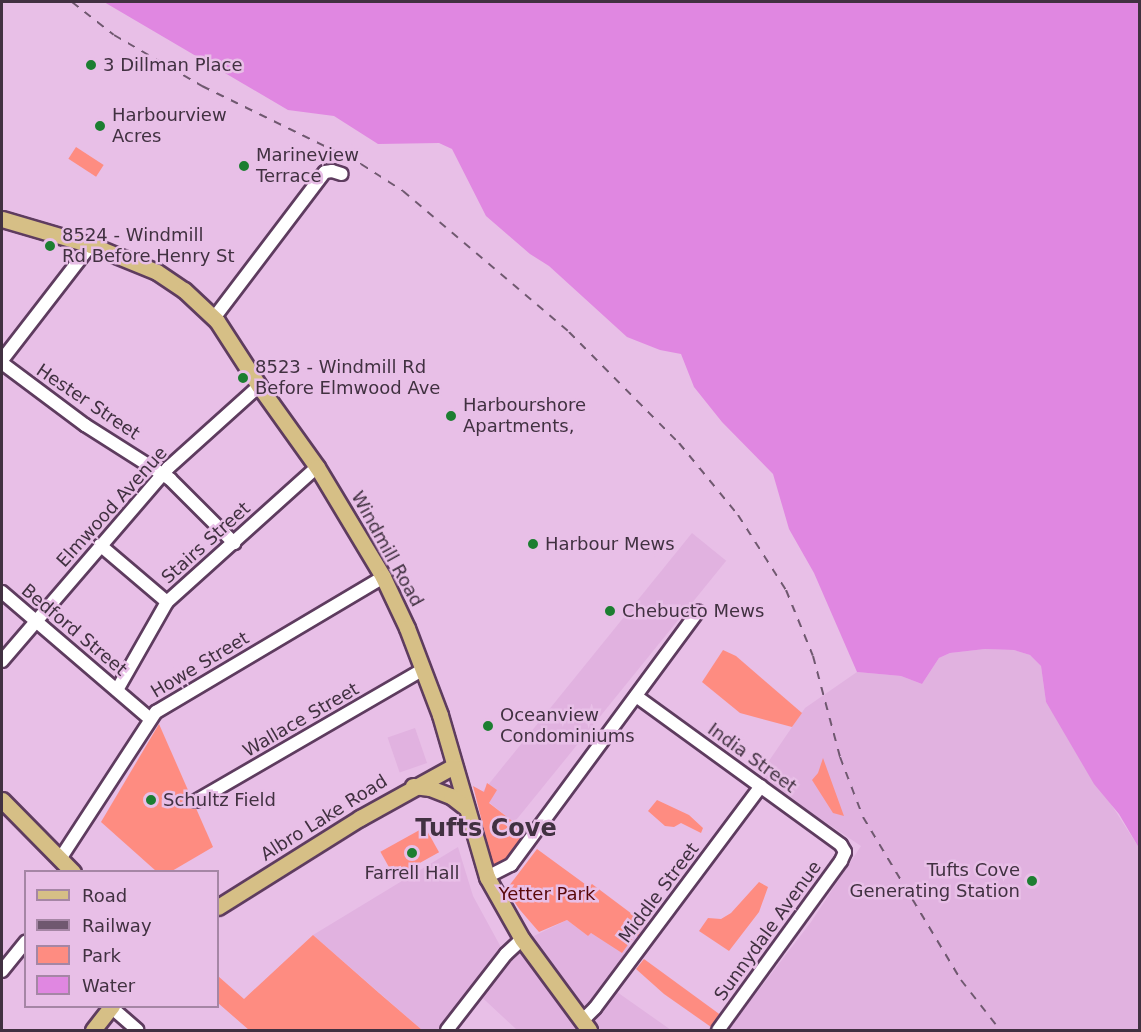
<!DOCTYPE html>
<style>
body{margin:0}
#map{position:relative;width:1141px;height:1032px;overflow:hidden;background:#e8bfe7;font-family:"DejaVu Sans",sans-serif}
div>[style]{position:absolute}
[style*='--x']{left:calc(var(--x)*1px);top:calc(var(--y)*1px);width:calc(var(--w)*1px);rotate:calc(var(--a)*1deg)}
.built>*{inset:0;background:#e1b2e0;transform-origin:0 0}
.green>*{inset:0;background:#fe8c81;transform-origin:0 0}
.water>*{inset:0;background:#e087e1}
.roads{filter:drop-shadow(2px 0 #5e3c5f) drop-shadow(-2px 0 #5e3c5f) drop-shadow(0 2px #5e3c5f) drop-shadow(0 -2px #5e3c5f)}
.minor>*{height:12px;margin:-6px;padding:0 6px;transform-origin:6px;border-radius:6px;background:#fff}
.major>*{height:15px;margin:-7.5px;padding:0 7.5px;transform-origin:7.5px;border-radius:7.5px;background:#d6bf86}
.rail>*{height:2px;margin-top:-1px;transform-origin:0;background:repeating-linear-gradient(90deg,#6f586f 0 8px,transparent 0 16px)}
.dots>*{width:16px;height:16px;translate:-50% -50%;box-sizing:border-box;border:3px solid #e8bfe7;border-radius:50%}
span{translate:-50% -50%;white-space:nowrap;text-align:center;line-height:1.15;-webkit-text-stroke:5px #e8bfe7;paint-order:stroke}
.poi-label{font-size:18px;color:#413141}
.left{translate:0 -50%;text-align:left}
.right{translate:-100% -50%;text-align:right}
.street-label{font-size:18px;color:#413141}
.park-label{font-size:18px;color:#59090a}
.district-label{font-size:24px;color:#413141;font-weight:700}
.frame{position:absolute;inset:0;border:3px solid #413141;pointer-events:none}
.legend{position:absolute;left:24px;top:870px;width:195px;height:138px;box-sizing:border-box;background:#e8bfe7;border:2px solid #a586a5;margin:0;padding:8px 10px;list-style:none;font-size:18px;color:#413141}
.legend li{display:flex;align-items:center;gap:12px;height:30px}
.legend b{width:30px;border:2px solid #a586a5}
</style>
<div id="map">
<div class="built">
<div style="left:692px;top:533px;width:44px;height:337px;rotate:39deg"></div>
<div style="clip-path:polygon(985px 649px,1014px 650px,1030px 655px,1041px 666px,1046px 702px,1139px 848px,1139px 1030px,728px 1030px,811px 922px,861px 846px,758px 777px,805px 708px,857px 672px,901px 676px,922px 684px,939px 658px,950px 653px)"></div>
<div style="left:415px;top:728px;width:37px;height:29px;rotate:71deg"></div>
<div style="clip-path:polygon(458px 847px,473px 896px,503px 951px,567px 920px,588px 936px,591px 933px,622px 952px,644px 923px,658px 934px,617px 992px,671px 1030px,517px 1030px,473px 989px,442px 1030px,422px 1030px,313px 935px)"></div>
</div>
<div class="green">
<div style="left:76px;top:147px;width:33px;height:14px;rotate:33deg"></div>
<div style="clip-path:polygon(723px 650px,736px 656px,802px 713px,792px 727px,740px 713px,702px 682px)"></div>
<div style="clip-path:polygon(159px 724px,213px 847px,172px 871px,156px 871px,101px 822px)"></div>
<div style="clip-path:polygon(823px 758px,844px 816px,833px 813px,812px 780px,818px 773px)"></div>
<div style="clip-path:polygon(487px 783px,497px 790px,489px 803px,529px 834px,510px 861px,499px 868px,493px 865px,473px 786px,484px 792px)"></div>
<div style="clip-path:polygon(657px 800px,689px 815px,703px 828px,701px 833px,681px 823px,674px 827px,665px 826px,648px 811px)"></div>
<div style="left:425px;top:827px;width:29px;height:51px;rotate:61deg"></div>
<div style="clip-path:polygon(537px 849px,589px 887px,592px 884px,644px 923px,638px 936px,635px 935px,622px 953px,591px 933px,588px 936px,567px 920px,539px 932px,520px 910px,506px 890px)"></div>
<div style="clip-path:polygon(759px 882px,768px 887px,759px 912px,729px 951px,699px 931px,708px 918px,721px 919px,731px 913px)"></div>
<div style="clip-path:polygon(313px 935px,379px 993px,422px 1030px,249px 1030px,218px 1003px,218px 976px,244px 999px)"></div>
<div style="clip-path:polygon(644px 959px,722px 1016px,711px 1027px,664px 994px,636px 969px)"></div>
</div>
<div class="water">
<div style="clip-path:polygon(104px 2px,1139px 2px,1139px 848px,1119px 814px,1094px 784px,1046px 702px,1041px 666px,1030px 655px,1014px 650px,985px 649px,950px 653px,939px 658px,922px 684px,901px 676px,857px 672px,814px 573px,789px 529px,773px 474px,722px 422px,694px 387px,681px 354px,660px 350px,627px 337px,549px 266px,530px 254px,486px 216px,452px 149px,439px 143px,378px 144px,334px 116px,288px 110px)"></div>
</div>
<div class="roads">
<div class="minor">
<div style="--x:214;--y:318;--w:183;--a:-52.8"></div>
<div style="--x:325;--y:172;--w:7;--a:-8"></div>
<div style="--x:332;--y:171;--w:10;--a:17"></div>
<div style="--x:2;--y:360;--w:145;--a:-52.3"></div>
<div style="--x:2;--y:363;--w:104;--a:36.8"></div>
<div style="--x:85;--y:425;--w:101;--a:32.4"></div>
<div style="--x:170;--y:479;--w:91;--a:45"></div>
<div style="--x:100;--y:545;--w:88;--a:40.4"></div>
<div style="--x:2;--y:592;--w:195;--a:40.6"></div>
<div style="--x:2;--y:661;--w:255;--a:-49.3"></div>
<div style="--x:168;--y:468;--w:122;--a:-42"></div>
<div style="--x:117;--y:690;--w:101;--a:-60.4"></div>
<div style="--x:167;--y:602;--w:202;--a:-42"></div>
<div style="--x:636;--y:696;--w:253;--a:36"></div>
<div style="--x:841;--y:845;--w:8;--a:60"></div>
<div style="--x:845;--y:852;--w:10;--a:114"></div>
<div style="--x:841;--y:861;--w:209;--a:126"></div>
<div style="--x:196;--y:801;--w:263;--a:-30.1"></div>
<div style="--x:60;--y:859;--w:176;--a:-56.9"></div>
<div style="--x:156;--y:712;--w:264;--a:-30.7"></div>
<div style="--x:487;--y:877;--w:27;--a:-27"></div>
<div style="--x:511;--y:865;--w:315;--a:-53.6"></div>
<div style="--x:2;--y:971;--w:38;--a:-51"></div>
<div style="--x:111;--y:1007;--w:35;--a:41"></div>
<div style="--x:583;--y:1020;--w:17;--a:-45"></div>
<div style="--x:595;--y:1008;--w:277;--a:-53.2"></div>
<div style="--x:447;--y:1030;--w:96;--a:-52.2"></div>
<div style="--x:506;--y:954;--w:22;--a:-43"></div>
</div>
<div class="major">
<div style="--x:2;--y:219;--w:93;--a:16.3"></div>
<div style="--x:91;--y:245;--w:71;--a:22.2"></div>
<div style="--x:157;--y:272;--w:32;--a:34"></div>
<div style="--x:184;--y:290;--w:45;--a:43.2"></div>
<div style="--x:217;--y:321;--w:77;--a:57.1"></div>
<div style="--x:259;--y:386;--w:100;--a:54.4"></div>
<div style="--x:317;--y:467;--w:128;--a:59"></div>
<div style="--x:383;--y:577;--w:56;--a:64.8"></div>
<div style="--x:407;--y:628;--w:93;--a:69.2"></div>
<div style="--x:440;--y:715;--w:169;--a:73.8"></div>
<div style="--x:487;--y:877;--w:71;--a:60.6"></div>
<div style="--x:522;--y:939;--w:113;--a:53.6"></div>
<div style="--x:413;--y:786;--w:17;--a:7"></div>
<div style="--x:430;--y:788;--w:22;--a:21"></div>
<div style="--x:451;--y:796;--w:18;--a:38"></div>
<div style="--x:2;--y:800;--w:101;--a:45.4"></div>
<div style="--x:218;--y:907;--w:168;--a:-32.1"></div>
<div style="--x:360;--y:818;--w:107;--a:-29"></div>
<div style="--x:93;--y:1030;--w:31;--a:-52"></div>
</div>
</div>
<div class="rail">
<div style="--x:72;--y:2;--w:53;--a:38.2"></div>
<div style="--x:114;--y:35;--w:102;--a:30.1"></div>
<div style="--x:202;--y:86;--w:177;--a:26.1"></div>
<div style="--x:361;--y:164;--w:50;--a:32.7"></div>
<div style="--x:403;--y:191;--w:218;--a:40.3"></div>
<div style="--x:569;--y:332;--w:156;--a:45.3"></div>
<div style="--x:679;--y:443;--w:93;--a:50.7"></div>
<div style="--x:738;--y:515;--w:89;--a:57.4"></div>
<div style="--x:786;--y:590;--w:71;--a:67.8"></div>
<div style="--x:813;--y:656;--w:105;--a:75"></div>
<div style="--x:840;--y:757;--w:64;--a:69"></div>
<div style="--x:863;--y:817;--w:190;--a:59"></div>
<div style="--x:961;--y:980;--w:63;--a:52"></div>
</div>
<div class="dots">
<div style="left:91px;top:65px;background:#1c7e31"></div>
<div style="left:100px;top:126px;background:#1c7e31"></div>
<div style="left:244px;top:166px;background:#1c7e31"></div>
<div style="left:50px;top:246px;background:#1c7e31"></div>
<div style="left:243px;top:378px;background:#1c7e31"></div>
<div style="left:451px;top:416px;background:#1c7e31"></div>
<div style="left:533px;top:544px;background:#1c7e31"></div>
<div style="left:610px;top:611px;background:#1c7e31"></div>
<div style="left:488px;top:726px;background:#1c7e31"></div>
<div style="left:151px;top:800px;background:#1c7e31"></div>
<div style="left:412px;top:853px;background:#1c7e31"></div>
<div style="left:1032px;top:881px;background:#1c7e31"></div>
</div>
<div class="poi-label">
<span class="left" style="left:103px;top:65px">3 Dillman Place</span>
<span class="left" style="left:112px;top:126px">Harbourview<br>Acres</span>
<span class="left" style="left:256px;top:166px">Marineview<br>Terrace</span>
<span class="left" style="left:62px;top:246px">8524 - Windmill<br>Rd Before Henry St</span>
<span class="left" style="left:255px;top:378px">8523 - Windmill Rd<br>Before Elmwood Ave</span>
<span class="left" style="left:463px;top:416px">Harbourshore<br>Apartments,</span>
<span class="left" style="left:545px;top:544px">Harbour Mews</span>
<span class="left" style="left:622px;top:611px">Chebucto Mews</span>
<span class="left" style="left:500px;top:726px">Oceanview<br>Condominiums</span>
<span class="left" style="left:163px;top:800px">Schultz Field</span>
<span class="right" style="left:1020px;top:881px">Tufts Cove<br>Generating Station</span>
<span style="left:412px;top:873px">Farrell Hall</span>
</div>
<div class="street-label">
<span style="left:88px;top:402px;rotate:34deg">Hester Street</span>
<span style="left:112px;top:507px;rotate:-48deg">Elmwood Avenue</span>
<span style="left:206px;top:543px;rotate:-42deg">Stairs Street</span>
<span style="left:387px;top:549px;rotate:61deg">Windmill Road</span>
<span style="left:74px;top:630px;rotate:40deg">Bedford Street</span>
<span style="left:200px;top:665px;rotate:-31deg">Howe Street</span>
<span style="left:301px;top:720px;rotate:-30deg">Wallace Street</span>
<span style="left:752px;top:758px;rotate:36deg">India Street</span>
<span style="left:324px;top:818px;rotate:-32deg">Albro Lake Road</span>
<span style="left:659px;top:893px;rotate:-53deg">Middle Street</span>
<span style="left:768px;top:931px;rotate:-54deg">Sunnydale Avenue</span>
</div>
<div class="park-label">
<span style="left:547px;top:894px">Yetter Park</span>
</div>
<div class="district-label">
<span style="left:486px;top:829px">Tufts Cove</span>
</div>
<div class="frame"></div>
<ul class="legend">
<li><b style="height:8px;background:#d6bf86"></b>Road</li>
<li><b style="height:8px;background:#6f586f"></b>Railway</li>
<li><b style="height:16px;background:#fe8c81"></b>Park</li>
<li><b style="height:16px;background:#e087e1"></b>Water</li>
</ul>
</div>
